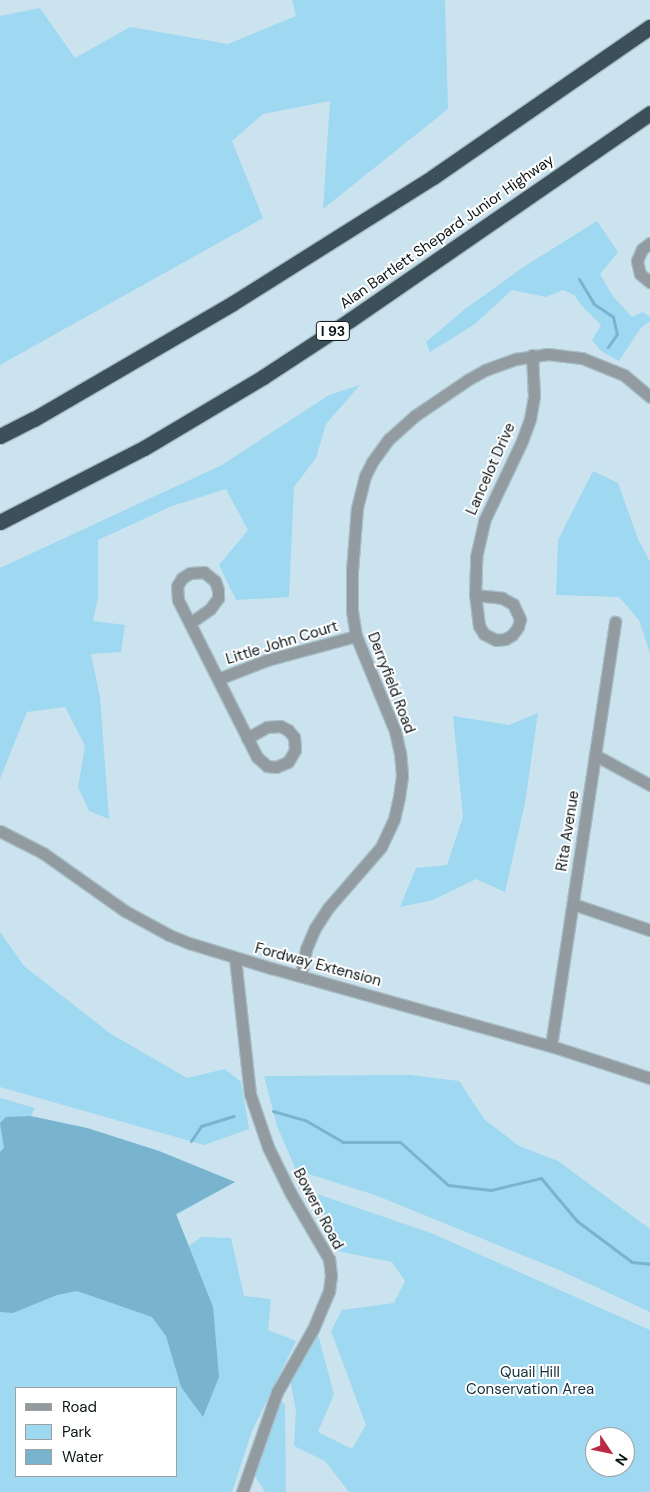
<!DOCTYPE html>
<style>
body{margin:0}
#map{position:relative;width:650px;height:1492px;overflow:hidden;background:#cbe3ee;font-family:"DM Sans",sans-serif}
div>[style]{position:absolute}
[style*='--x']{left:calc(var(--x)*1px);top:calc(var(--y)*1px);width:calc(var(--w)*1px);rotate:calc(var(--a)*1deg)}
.green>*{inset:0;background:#9fd8f1}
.water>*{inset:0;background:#79b4ce}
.stream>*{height:3px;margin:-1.5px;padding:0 1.5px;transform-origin:1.5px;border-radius:1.5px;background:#79b4ce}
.roads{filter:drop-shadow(1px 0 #a8bec7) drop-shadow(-1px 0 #a8bec7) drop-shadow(0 1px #a8bec7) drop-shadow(0 -1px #a8bec7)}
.minor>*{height:11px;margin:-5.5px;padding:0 5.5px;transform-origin:5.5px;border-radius:5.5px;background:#919ba0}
.highway>*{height:15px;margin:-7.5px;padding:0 7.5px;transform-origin:7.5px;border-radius:7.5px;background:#3b5059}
span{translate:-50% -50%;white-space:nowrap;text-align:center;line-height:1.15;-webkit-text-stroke:4px #fff;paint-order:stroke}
.shield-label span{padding:1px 4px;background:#fff;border:1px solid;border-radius:4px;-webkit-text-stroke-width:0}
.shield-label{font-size:14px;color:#0b1417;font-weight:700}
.street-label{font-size:15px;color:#0b1417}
.park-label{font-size:15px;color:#14313c}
.legend{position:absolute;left:15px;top:1387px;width:162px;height:90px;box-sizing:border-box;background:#fff;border:1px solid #9da1a2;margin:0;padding:6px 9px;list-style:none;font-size:15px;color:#0b1417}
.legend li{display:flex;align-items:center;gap:10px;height:25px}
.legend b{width:25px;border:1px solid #9da1a2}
.north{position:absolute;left:585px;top:1427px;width:50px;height:50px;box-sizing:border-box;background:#fff;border:1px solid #9da1a2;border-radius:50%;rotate:124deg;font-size:14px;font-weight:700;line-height:20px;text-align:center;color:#0b1417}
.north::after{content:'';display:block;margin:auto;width:18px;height:22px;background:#bb2944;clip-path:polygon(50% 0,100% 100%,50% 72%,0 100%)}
</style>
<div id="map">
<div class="green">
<div style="clip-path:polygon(292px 0,445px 0,448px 109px,323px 209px,330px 101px,263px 114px,232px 141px,263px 218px,0 365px,0 16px,40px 8px,75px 58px,130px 27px,228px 44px,296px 16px)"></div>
<div style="clip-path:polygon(597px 221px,618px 252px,600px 274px,612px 295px,632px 317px,643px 312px,650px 317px,650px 321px,640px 329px,619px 361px,601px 351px,592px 340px,601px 325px,582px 306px,574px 295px,563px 290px,546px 297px,512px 290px,475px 324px,430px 352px,426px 342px,465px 309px,525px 266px)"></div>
<div style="clip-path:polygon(360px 385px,326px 424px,316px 458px,294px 487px,289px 597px,236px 600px,219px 565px,248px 530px,226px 489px,172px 506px,98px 540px,98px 598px,93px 621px,125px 625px,121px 652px,91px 654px,100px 697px,109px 819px,89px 811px,78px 787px,85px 746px,65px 707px,27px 712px,0 779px,0 568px,222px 465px,329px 395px)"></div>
<div style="clip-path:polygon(593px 471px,618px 483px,638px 539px,650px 562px,650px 653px,639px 620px,619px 597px,556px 595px,558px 540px)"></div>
<div style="clip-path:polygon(538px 713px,525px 803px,505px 892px,476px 879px,433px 900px,400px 907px,416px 868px,447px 865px,463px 817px,453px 716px,509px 725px)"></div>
<div style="clip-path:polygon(0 932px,24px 966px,111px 1034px,187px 1078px,225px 1069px,241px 1082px,249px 1129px,204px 1145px,0 1087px)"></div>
<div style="clip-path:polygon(410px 1075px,459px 1081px,484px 1119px,519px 1146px,558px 1161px,650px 1229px,650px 1312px,559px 1270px,375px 1195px,296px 1170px,277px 1126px,264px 1076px)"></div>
<div style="clip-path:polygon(evenodd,0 1098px,35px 1108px,31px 1116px,87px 1128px,159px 1151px,235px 1182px,176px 1215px,189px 1246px,201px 1237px,231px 1238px,244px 1296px,271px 1299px,268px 1330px,296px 1341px,252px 1431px,232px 1492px,0 1492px,0 1098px,16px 1388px,176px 1388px,176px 1476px,16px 1476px,16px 1388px)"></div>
<div style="clip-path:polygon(evenodd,317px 1194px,431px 1233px,650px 1330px,650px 1492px,349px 1492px,325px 1461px,294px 1446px,296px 1411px,290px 1380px,317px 1331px,334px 1394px,318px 1432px,352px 1449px,366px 1425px,331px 1331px,342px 1310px,394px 1303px,405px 1281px,392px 1262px,337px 1251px,317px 1194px,595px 1437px,625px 1437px,625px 1467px,595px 1467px,595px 1437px)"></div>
<div style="clip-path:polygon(281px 1400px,285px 1405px,286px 1492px,265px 1492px,254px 1474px)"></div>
</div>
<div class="water">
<div style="clip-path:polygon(30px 1116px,87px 1128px,159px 1151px,235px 1182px,176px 1214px,213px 1307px,219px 1377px,203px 1417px,181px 1387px,166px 1336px,152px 1317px,77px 1291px,57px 1295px,13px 1313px,0 1312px,0 1152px,4px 1148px,0 1123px,6px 1117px)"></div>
</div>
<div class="stream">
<div style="--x:579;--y:279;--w:29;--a:59"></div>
<div style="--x:594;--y:304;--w:23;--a:34"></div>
<div style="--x:613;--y:317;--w:17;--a:77"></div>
<div style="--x:617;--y:334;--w:16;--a:125"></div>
<div style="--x:273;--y:1111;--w:33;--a:16"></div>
<div style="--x:305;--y:1120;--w:44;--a:30.1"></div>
<div style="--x:343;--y:1142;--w:57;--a:0"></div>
<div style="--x:400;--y:1142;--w:64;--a:41.9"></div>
<div style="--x:448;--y:1185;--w:43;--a:6.6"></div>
<div style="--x:491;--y:1190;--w:51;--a:-13.5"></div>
<div style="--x:541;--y:1178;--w:56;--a:50.1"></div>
<div style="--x:577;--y:1221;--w:69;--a:36.7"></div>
<div style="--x:632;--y:1262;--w:18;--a:6"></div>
<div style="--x:191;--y:1141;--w:18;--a:-56"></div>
<div style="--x:201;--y:1126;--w:34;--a:-17"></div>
</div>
<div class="roads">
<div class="minor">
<div style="--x:650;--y:243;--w:10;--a:143"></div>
<div style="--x:642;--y:249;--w:13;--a:113"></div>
<div style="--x:637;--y:261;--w:13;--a:77"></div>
<div style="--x:640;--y:274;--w:13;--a:39"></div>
<div style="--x:475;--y:595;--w:27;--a:6"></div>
<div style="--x:502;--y:598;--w:13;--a:29"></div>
<div style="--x:513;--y:604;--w:17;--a:65"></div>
<div style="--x:520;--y:619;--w:8;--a:104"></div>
<div style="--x:518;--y:627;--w:10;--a:127"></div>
<div style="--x:512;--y:635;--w:8;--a:150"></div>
<div style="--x:505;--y:639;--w:9;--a:174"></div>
<div style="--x:496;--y:640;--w:13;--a:-153"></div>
<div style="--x:484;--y:634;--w:9;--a:-122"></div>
<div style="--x:479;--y:626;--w:31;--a:-97"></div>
<div style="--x:475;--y:595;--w:38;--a:-88"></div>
<div style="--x:476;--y:557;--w:37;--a:-77"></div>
<div style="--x:484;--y:521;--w:89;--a:-64.6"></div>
<div style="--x:522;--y:441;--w:23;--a:-70"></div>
<div style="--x:530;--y:419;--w:23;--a:-80"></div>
<div style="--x:534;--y:396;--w:41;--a:-92.8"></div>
<div style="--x:190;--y:623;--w:24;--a:-35"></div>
<div style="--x:210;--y:609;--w:14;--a:-54"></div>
<div style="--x:218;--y:598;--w:8;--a:-90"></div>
<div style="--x:218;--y:590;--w:9;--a:-108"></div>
<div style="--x:215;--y:581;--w:14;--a:-141"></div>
<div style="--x:204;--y:572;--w:14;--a:176"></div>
<div style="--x:190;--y:573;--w:9;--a:148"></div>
<div style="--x:182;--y:578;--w:9;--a:122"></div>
<div style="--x:177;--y:586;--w:14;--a:86"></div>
<div style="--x:178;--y:600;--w:176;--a:63.3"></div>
<div style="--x:257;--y:757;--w:13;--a:42"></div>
<div style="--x:267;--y:766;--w:9;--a:6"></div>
<div style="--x:276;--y:767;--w:13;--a:-23"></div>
<div style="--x:288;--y:762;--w:14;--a:-60"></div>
<div style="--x:295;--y:750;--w:13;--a:-94"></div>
<div style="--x:294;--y:737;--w:9;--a:-131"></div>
<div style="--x:288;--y:730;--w:9;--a:-153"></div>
<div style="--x:280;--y:726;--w:13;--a:176"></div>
<div style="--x:267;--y:727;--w:23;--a:151"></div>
<div style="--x:218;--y:679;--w:53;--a:-21.2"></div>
<div style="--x:267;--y:660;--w:92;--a:-15.1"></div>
<div style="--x:595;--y:755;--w:63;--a:28.6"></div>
<div style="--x:0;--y:831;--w:48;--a:27.1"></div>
<div style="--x:43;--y:853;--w:100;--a:35.3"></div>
<div style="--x:125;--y:911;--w:50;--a:28.6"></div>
<div style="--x:169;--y:935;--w:22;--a:22"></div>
<div style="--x:189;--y:943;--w:86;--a:17"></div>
<div style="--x:271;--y:968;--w:291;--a:15.6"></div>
<div style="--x:551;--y:1046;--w:104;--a:17.9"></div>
<div style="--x:573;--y:904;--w:81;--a:18.7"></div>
<div style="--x:235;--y:958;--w:137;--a:83.7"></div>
<div style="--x:250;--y:1094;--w:56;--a:71.2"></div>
<div style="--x:268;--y:1147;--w:50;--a:63.9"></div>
<div style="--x:290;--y:1192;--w:78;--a:59.8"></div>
<div style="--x:329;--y:1259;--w:16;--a:83"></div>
<div style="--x:331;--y:1275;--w:16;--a:97"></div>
<div style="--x:329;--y:1291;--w:41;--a:112.8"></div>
<div style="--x:313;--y:1329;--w:73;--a:119.7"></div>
<div style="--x:277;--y:1392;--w:106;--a:109.3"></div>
<div style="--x:301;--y:975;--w:26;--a:-79"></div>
<div style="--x:306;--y:949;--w:23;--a:-67"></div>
<div style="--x:315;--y:928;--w:24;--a:-57"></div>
<div style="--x:328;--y:908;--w:81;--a:-49"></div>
<div style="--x:381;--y:847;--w:31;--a:-65"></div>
<div style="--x:394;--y:819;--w:23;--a:-77"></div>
<div style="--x:399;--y:797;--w:22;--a:-82"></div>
<div style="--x:402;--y:775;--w:22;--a:-95"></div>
<div style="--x:400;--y:753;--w:23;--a:-103"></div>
<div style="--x:395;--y:731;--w:103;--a:-112.3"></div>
<div style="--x:356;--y:636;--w:25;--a:-99"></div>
<div style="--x:352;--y:611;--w:40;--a:-90"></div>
<div style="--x:352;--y:571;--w:63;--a:-85.5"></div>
<div style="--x:357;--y:508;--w:33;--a:-76"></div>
<div style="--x:365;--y:476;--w:16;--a:-63"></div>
<div style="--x:372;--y:462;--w:29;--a:-54"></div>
<div style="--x:389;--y:439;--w:36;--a:-42"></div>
<div style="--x:416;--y:415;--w:64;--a:-34.2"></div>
<div style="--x:469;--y:379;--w:18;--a:-29"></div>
<div style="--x:485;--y:370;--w:33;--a:-20"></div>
<div style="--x:516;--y:359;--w:32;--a:-9"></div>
<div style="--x:548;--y:354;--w:34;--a:7"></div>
<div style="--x:582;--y:358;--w:45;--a:22"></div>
<div style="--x:624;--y:375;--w:34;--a:40"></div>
<div style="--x:551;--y:1046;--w:429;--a:-81.4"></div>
</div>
<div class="highway">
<div style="--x:0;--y:436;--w:38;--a:-27"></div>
<div style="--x:34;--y:419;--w:230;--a:-30.2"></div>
<div style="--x:233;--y:303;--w:236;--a:-32.2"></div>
<div style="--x:433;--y:177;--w:264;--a:-34.7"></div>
<div style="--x:0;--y:522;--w:162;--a:-27.2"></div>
<div style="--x:144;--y:448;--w:139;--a:-30.8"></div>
<div style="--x:263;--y:377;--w:104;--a:-33.2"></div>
<div style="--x:350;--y:320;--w:364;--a:-34.6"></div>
</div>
</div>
<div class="shield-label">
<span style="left:333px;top:331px">I 93</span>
</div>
<div class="street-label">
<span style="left:447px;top:232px;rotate:-35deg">Alan Bartlett Shepard Junior Highway</span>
<span style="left:491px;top:469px;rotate:-66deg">Lancelot Drive</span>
<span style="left:282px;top:643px;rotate:-17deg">Little John Court</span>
<span style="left:391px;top:683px;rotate:69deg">Derryfield Road</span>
<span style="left:568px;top:831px;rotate:-81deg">Rita Avenue</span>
<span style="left:318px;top:965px;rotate:15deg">Fordway Extension</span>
<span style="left:318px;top:1209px;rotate:62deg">Bowers Road</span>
</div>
<div class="park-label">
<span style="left:530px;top:1381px">Quail Hill<br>Conservation Area</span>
</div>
<ul class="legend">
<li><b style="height:6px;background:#919ba0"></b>Road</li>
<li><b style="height:14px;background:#9fd8f1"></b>Park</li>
<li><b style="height:14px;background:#79b4ce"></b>Water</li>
</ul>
<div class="north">N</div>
</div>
